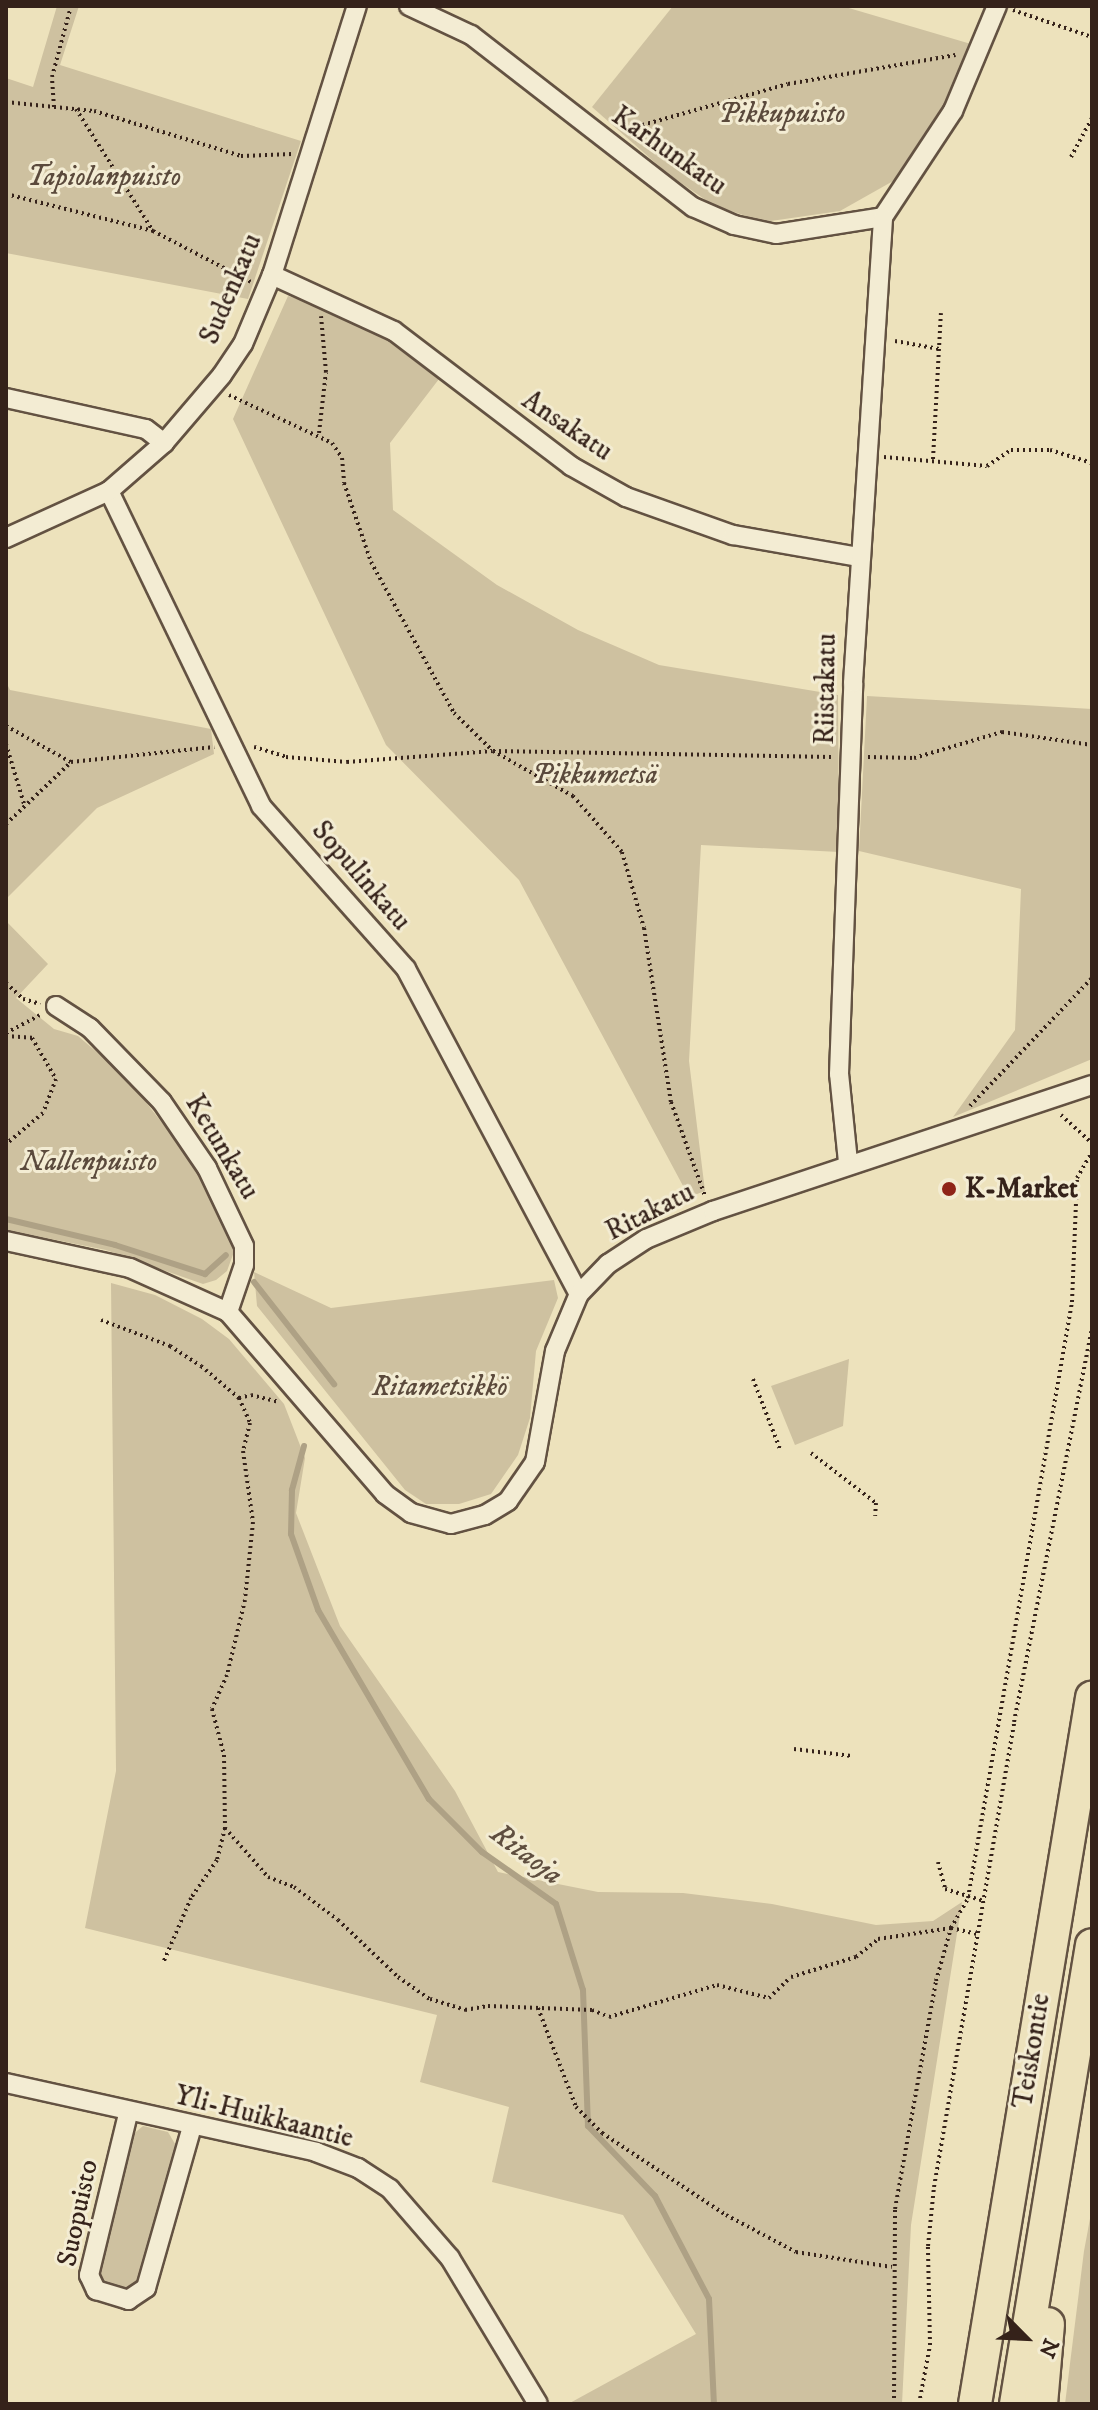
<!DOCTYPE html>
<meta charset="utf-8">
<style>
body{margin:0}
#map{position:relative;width:1098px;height:2410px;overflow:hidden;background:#ede2bc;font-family:"IM FELL DW Pica",serif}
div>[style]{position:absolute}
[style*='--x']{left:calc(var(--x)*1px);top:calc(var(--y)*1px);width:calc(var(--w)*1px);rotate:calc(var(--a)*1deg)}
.green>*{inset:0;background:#cec1a0}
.stream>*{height:6px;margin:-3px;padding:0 3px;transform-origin:3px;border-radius:3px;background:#aea185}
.path>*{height:4px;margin-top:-2px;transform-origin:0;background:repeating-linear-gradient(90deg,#35221a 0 2px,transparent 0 6px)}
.roads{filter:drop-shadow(2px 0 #635242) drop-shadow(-2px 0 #635242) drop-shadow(0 2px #635242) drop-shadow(0 -2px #635242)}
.street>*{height:18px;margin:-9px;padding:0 9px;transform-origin:9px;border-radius:9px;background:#f3ecd3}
.highway>*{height:32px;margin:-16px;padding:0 16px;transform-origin:16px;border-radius:16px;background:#ede2bc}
.dots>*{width:22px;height:22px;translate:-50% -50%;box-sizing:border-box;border:4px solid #f3ecd3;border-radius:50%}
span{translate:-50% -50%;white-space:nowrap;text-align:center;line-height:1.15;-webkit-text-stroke:6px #f3ecd3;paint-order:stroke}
.park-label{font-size:28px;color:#5b4a3c;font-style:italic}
.street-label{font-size:28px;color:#35221a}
.poi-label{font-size:28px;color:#35221a;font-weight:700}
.left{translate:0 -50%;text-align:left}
.water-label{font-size:30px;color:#5f4e3f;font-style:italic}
.frame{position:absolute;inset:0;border:8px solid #35221a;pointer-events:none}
.north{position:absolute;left:986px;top:2298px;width:80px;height:80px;-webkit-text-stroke:6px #f3ecd3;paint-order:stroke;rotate:114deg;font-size:22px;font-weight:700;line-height:32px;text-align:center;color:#35221a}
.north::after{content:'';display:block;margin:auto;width:28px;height:36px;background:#35221a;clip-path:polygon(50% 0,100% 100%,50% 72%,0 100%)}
</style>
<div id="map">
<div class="green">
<div style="clip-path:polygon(57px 6px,79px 6px,60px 65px,301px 141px,248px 299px,6px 253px,6px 78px,33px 87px)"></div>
<div style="clip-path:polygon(673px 6px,842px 6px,971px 44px,953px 90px,902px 176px,840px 211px,764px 222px,713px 205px,668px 174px,592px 107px)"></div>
<div style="clip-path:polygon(288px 296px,329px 309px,386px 340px,439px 379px,390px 443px,393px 510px,497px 585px,578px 630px,659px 665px,838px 695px,839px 852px,701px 845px,689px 1061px,705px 1191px,689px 1197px,519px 880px,386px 745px,233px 419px)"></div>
<div style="clip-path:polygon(6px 682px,10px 690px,211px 729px,214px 754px,97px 808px,6px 899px)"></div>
<div style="clip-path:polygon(867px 696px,1092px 709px,1092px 1059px,953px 1117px,1015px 1030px,1021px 889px,859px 851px)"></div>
<div style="clip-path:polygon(6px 921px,48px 964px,16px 998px,54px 1029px,78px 1036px,126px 1077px,196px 1166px,235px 1249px,227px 1271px,216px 1280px,203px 1284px,106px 1250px,6px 1230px)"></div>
<div style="clip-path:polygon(254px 1272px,331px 1308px,554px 1280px,558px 1298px,536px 1351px,530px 1418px,518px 1455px,491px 1494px,459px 1504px,426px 1504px,405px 1490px,257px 1306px)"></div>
<div style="clip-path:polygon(111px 1283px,155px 1295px,202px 1319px,229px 1339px,284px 1404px,305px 1458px,296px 1513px,340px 1626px,455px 1791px,498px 1872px,598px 1892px,683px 1893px,772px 1904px,876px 1925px,933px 1921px,962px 1902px,911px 2225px,902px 2404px,568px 2404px,696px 2334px,623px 2215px,492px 2182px,509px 2107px,420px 2082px,437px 2015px,85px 1928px,116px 1771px)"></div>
<div style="clip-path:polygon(849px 1359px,843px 1426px,795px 1445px,771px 1386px)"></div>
<div style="clip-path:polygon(143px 2126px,168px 2132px,178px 2149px,141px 2283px,128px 2292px,108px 2288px,97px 2274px,130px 2137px)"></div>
<div style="clip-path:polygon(1092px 2208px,1092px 2404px,1065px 2404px,1084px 2251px)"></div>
</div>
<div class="stream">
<div style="--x:6;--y:1219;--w:112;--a:13.4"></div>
<div style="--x:115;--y:1245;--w:95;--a:17.9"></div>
<div style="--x:205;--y:1274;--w:28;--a:-42"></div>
<div style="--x:254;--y:1282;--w:130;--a:51.9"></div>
<div style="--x:304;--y:1446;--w:46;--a:105.3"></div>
<div style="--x:292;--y:1490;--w:44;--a:91.3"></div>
<div style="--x:291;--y:1534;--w:81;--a:70.4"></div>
<div style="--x:318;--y:1610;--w:219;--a:59.6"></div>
<div style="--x:429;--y:1799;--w:75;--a:45"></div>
<div style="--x:482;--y:1852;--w:90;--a:35.1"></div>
<div style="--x:556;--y:1904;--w:90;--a:72.6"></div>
<div style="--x:583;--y:1990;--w:136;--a:87.9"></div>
<div style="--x:588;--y:2126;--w:97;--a:46.3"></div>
<div style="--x:655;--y:2196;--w:116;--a:62.3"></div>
<div style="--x:709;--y:2299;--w:105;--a:87.3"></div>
</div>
<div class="path">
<div style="--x:1013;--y:10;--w:83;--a:18.9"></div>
<div style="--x:6;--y:102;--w:88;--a:5.8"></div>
<div style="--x:94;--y:111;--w:154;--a:17"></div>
<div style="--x:241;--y:156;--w:51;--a:-2.2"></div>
<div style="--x:54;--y:107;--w:30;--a:-94"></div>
<div style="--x:52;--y:77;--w:73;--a:-75"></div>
<div style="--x:76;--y:109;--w:144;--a:57.7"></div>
<div style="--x:625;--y:130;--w:169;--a:-15.8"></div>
<div style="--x:788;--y:84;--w:170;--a:-9.8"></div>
<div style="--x:1071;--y:157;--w:44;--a:-61.7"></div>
<div style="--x:6;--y:194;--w:152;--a:14.1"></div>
<div style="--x:153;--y:231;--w:110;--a:27.5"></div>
<div style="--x:895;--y:341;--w:45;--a:10.3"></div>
<div style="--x:229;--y:395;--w:114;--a:25"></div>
<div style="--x:332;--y:443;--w:18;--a:56"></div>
<div style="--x:342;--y:458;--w:25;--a:85"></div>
<div style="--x:344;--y:483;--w:83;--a:71.1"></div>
<div style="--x:371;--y:562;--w:172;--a:61.2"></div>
<div style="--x:454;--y:713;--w:54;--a:44.3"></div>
<div style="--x:493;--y:751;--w:92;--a:29.4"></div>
<div style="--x:573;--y:796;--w:74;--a:48.8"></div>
<div style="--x:622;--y:852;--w:79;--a:73.9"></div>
<div style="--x:644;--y:928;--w:176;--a:81.2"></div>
<div style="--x:671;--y:1102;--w:100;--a:70.1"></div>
<div style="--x:319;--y:433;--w:61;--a:-83.5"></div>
<div style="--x:326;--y:372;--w:56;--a:-95.1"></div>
<div style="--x:884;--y:457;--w:103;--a:5"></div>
<div style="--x:987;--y:466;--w:29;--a:-34"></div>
<div style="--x:1011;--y:450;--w:39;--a:0"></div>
<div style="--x:1050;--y:450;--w:44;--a:17.2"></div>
<div style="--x:933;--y:459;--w:146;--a:-86.9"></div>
<div style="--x:6;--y:726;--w:74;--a:29"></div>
<div style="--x:6;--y:744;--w:63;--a:73.3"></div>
<div style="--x:254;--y:747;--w:34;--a:17"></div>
<div style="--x:286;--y:757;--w:61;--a:4.7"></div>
<div style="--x:347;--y:762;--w:146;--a:-4.3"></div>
<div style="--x:493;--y:751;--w:338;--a:1"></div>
<div style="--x:868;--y:757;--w:46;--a:1.2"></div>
<div style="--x:914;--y:758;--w:92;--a:-16.5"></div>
<div style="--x:1002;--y:732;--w:91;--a:8.2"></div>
<div style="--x:6;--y:824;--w:90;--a:-43.6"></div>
<div style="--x:71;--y:762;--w:144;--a:-6"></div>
<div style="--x:6;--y:983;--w:23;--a:43"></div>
<div style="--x:23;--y:999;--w:18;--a:16"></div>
<div style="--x:6;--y:1033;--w:38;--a:-28"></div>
<div style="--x:6;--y:1036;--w:26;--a:4"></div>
<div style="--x:32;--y:1038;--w:48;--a:59.7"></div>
<div style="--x:56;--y:1079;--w:36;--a:111"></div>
<div style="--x:43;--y:1113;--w:48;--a:140"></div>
<div style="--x:970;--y:1106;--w:177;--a:-46.4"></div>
<div style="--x:1061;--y:1115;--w:42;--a:42.1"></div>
<div style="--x:101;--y:1320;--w:74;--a:20.6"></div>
<div style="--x:170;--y:1346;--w:37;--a:33"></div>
<div style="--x:201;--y:1366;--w:50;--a:40.1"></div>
<div style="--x:239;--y:1398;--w:27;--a:66"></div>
<div style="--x:250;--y:1423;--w:29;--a:104"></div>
<div style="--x:243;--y:1451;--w:72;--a:82"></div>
<div style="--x:253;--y:1522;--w:78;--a:95.9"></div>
<div style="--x:245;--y:1600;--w:77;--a:103.5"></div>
<div style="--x:227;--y:1675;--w:37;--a:114"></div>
<div style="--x:212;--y:1709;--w:48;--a:75.4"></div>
<div style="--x:224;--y:1755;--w:73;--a:89.2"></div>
<div style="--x:225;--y:1828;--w:33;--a:104"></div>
<div style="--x:217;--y:1860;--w:46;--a:124.4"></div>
<div style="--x:191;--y:1898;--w:71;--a:113.3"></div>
<div style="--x:753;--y:1379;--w:75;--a:68.9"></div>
<div style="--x:239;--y:1398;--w:12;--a:-14"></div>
<div style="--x:251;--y:1395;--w:29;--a:14"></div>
<div style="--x:811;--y:1453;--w:82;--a:37.6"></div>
<div style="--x:876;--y:1503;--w:13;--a:94"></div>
<div style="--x:794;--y:1749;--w:58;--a:6.9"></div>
<div style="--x:225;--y:1828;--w:65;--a:48.7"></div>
<div style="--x:268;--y:1877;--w:28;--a:21"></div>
<div style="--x:294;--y:1887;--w:55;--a:36.9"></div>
<div style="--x:338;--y:1920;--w:83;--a:43.5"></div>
<div style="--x:398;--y:1977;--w:39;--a:35"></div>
<div style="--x:430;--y:1999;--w:37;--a:17"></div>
<div style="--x:465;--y:2010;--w:23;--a:-10"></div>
<div style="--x:488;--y:2006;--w:104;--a:2.2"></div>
<div style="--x:592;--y:2010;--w:18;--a:22"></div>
<div style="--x:609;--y:2017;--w:113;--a:-16.5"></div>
<div style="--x:717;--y:1985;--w:54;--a:14"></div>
<div style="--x:769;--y:1998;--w:30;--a:-44"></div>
<div style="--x:791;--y:1977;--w:68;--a:-17.1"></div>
<div style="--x:856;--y:1957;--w:28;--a:-39"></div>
<div style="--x:878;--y:1939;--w:74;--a:-8.6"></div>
<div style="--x:951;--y:1928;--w:28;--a:13"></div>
<div style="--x:938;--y:1862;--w:28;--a:75"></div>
<div style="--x:945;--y:1889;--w:41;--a:17.1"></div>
<div style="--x:538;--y:2008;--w:106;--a:69"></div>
<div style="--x:576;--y:2107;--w:37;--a:45"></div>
<div style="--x:602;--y:2133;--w:149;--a:33.5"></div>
<div style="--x:726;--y:2215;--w:79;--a:27.9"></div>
<div style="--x:796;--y:2252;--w:97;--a:8.9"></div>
<div style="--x:894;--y:2404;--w:195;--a:-89.7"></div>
<div style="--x:895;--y:2209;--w:232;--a:-79.8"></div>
<div style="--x:936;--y:1981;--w:55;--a:-74.2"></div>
<div style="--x:951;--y:1928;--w:34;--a:-60"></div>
<div style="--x:968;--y:1898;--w:605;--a:-80.1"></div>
<div style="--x:1072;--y:1302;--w:124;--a:-87.7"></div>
<div style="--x:1077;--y:1178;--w:30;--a:-60"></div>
<div style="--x:919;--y:2404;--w:60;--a:-79.4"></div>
<div style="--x:930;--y:2345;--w:99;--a:-91.2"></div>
<div style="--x:928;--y:2246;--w:59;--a:-84.2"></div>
<div style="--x:934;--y:2187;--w:472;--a:-80.2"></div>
<div style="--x:1014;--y:1722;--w:402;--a:-78.8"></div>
</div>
<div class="roads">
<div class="street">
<div style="--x:409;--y:6;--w:68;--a:25.1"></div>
<div style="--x:471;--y:35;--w:281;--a:37.8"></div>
<div style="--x:693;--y:207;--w:45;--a:23.7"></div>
<div style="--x:734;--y:225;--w:43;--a:12.1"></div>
<div style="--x:776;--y:234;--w:108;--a:-9"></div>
<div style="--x:883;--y:217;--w:127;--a:-56.6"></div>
<div style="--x:953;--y:111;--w:114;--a:-67.3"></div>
<div style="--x:272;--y:275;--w:134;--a:24.7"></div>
<div style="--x:394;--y:331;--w:223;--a:37.3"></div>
<div style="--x:571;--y:466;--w:63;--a:29.4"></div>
<div style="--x:626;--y:497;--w:114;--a:19.6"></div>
<div style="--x:733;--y:535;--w:128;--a:9.9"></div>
<div style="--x:6;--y:398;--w:143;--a:12.5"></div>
<div style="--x:146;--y:429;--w:23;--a:38"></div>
<div style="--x:109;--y:491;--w:350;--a:64.2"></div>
<div style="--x:261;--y:806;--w:218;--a:48.3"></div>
<div style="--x:406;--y:969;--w:368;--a:62"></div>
<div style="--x:6;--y:538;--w:113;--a:-24.5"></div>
<div style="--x:109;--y:491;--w:73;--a:-41.1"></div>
<div style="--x:164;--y:443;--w:89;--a:-49.5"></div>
<div style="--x:222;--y:375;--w:37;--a:-56"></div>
<div style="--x:243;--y:344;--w:75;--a:-67.2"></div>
<div style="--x:272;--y:275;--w:282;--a:-72.5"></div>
<div style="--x:56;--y:1006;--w:40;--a:32.9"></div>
<div style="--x:90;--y:1028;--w:103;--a:45.8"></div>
<div style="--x:162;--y:1102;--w:80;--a:55.7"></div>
<div style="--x:207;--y:1168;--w:86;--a:64.6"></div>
<div style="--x:244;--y:1246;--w:19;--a:90"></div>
<div style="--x:244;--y:1265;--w:50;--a:108.8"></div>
<div style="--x:848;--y:1162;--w:88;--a:-95.8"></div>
<div style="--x:839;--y:1074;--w:391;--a:-87.9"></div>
<div style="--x:853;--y:683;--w:467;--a:-86.3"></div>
<div style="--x:6;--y:1241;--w:127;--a:12.3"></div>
<div style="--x:130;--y:1268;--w:107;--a:24.2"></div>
<div style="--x:228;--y:1312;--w:240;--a:49.2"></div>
<div style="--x:385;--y:1494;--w:32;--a:36"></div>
<div style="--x:411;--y:1513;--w:41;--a:15.4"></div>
<div style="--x:451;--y:1524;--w:35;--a:-15"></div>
<div style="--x:485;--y:1515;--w:27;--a:-31"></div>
<div style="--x:508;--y:1501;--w:47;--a:-55.3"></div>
<div style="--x:535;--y:1462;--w:113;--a:-79.8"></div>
<div style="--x:555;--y:1351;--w:62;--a:-67.2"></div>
<div style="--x:579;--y:1294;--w:42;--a:-46"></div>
<div style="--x:608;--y:1264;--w:45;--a:-33.3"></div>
<div style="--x:646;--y:1239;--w:73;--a:-22.7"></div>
<div style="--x:713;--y:1211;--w:399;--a:-18.4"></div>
<div style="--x:6;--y:2083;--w:318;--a:12.5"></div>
<div style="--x:316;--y:2152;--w:45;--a:20.9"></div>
<div style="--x:358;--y:2168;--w:38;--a:33"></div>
<div style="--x:390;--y:2189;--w:91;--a:49"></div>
<div style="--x:450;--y:2258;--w:170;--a:58.9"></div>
<div style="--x:128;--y:2114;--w:166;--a:103.6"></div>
<div style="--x:89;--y:2275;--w:17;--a:65"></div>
<div style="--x:96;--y:2290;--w:34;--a:17"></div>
<div style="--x:128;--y:2300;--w:22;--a:-34"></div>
<div style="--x:146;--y:2288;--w:167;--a:-74.1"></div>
</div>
<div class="highway">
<div style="--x:975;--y:2404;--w:716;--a:-80.59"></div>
<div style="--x:1016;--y:2404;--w:465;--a:-80.6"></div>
<div style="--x:1041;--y:2404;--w:80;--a:-85"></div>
</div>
</div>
<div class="dots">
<div style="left:949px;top:1189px;background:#8f2418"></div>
</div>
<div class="park-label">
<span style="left:782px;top:114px">Pikkupuisto</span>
<span style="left:104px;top:177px">Tapiolanpuisto</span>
<span style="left:595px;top:775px">Pikkumetsä</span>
<span style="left:89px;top:1162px">Nallenpuisto</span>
<span style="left:440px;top:1387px">Ritametsikkö</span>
</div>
<div class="street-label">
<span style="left:669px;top:151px;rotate:35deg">Karhunkatu</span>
<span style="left:231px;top:289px;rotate:-67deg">Sudenkatu</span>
<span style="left:567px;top:426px;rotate:34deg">Ansakatu</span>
<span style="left:826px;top:689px;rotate:-89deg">Riistakatu</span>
<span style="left:361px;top:876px;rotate:49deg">Sopulinkatu</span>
<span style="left:222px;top:1147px;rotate:59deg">Ketunkatu</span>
<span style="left:650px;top:1212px;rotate:-27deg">Ritakatu</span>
<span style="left:1032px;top:2051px;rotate:-81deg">Teiskontie</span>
<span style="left:264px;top:2117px;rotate:14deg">Yli-Huikkaantie</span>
<span style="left:78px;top:2213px;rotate:-78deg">Suopuisto</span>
</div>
<div class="poi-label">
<span class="left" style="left:965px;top:1189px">K-Market</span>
</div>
<div class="water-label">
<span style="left:526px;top:1855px;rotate:37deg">Ritaoja</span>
</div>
<div class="frame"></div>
<div class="north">N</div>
</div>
